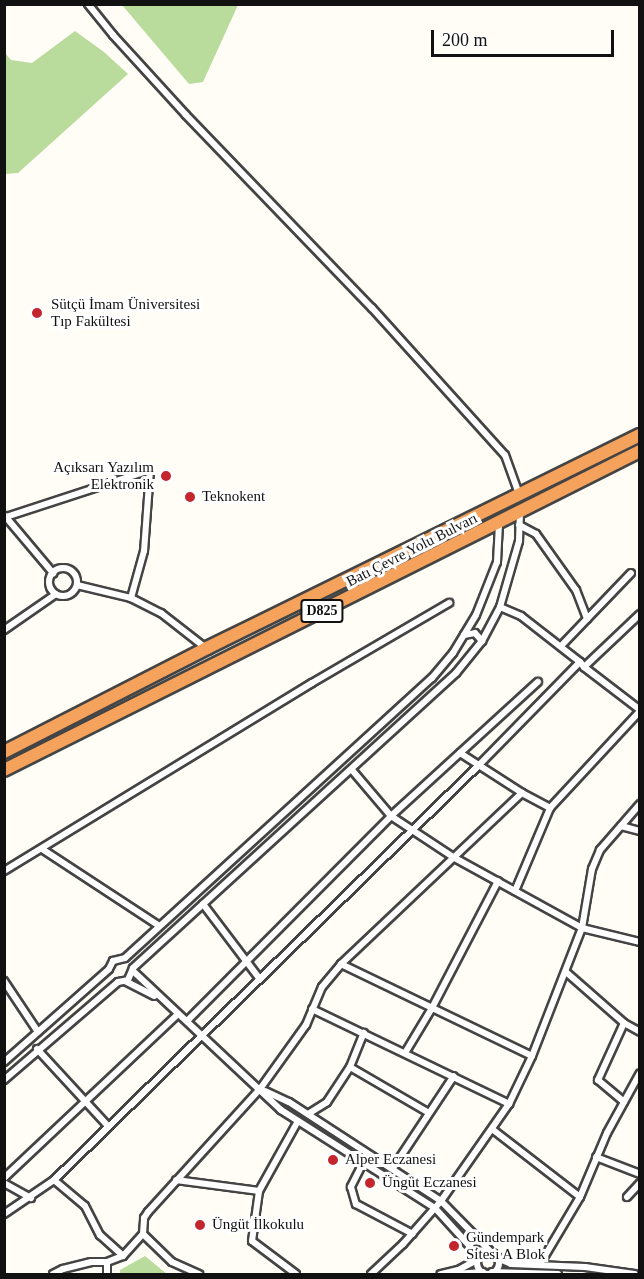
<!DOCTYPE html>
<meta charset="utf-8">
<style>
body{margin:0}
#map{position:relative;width:644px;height:1279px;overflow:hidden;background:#fffdf5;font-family:Georgia,serif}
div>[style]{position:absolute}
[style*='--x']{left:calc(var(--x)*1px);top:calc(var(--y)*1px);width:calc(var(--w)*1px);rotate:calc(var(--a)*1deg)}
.forest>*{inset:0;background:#b9dc9c}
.roads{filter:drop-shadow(2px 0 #444) drop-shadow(-2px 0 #444) drop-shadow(0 2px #444) drop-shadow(0 -2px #444)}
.street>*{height:6px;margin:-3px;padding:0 3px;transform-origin:3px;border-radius:3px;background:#fff}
.street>.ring{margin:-3px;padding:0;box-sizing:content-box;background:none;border:6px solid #fff;border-radius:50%}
.highway>*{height:12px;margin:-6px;padding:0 6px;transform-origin:6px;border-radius:6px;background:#f5a25d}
.dots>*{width:16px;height:16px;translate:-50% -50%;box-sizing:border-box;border:3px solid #fff;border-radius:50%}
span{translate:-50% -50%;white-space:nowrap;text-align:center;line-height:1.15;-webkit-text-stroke:6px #fff;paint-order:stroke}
.shield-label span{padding:2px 4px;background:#fff;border:2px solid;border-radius:4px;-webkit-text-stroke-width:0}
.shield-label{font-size:14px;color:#111;font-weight:700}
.poi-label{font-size:15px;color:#111}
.left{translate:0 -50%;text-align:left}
.right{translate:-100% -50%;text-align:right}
.street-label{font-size:15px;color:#111}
.frame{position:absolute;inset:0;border:6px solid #111;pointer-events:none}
.scale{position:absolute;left:431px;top:30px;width:183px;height:27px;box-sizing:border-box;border:3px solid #111;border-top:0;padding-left:8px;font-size:18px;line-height:21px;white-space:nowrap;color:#111;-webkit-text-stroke:4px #fff;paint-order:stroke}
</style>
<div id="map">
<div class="forest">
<div style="clip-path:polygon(122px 5px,238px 5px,203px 82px,189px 84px)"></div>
<div style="clip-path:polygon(75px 31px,104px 52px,128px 74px,18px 173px,5px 174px,5px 53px,11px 60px,32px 63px)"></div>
<div style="clip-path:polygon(145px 1256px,167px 1274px,120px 1274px,120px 1270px)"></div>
</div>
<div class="roads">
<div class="street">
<div style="--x:88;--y:4;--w:40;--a:51"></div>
<div style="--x:113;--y:35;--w:108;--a:47.6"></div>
<div style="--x:186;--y:115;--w:268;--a:46.1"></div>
<div style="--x:372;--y:308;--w:198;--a:47.9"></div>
<div style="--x:505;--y:455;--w:41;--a:70.3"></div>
<div style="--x:5;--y:516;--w:75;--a:49.9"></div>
<div style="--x:6;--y:517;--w:151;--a:-18.1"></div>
<div style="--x:150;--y:470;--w:81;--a:94.2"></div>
<div style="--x:144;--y:551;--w:49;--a:105.5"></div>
<div style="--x:519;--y:525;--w:19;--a:28"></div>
<div style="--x:536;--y:534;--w:69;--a:54.5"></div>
<div style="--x:576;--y:590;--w:31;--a:69"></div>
<div class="ring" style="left:49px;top:568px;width:22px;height:22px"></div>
<div style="--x:77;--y:585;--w:56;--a:13.5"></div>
<div style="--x:131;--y:598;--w:34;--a:27"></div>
<div style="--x:161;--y:613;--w:57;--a:37.9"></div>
<div style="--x:500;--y:607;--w:23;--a:23"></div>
<div style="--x:521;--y:616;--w:75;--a:37.9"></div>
<div style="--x:4;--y:630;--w:63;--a:-34.7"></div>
<div style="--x:464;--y:635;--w:11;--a:-10"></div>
<div style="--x:475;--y:633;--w:11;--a:49"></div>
<div style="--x:561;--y:646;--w:101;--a:-46.2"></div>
<div style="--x:584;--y:667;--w:71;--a:37.5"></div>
<div style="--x:460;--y:753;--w:74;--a:32.8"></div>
<div style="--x:522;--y:793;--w:32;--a:28"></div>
<div style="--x:352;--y:770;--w:60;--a:49.7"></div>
<div style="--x:391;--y:816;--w:74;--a:33.5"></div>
<div style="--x:453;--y:857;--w:147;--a:28.8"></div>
<div style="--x:582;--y:928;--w:60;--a:13.6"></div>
<div style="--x:621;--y:826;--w:20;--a:15"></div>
<div style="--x:42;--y:849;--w:140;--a:33.3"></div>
<div style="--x:4;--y:871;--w:361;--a:-31.4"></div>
<div style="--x:312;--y:683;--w:159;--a:-30.3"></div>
<div style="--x:515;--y:891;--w:90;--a:-67.1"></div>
<div style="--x:550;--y:808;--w:132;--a:-47.1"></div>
<div style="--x:203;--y:904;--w:93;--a:52.9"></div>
<div style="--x:341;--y:964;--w:212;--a:25.7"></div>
<div style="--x:133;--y:971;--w:203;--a:43.2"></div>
<div style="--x:281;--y:1110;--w:183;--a:32.5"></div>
<div style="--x:435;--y:1208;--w:61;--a:47.7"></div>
<div style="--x:476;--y:1253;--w:7;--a:82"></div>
<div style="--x:477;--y:1260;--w:21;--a:152"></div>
<div style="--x:458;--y:1270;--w:18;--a:167"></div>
<div style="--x:566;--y:972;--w:77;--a:41.3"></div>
<div style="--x:624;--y:1023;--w:18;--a:29"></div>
<div style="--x:4;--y:981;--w:61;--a:56.3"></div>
<div style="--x:125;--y:981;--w:33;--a:27"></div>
<div style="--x:312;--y:1009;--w:219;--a:25.7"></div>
<div style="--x:187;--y:1021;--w:289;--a:-45.1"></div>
<div style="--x:391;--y:816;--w:199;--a:-42.4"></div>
<div style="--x:624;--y:1023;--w:63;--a:114.5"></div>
<div style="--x:598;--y:1080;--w:34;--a:40"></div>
<div style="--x:37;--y:1049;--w:105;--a:47.3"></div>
<div style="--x:405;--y:1053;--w:52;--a:-59"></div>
<div style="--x:432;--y:1008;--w:143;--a:-62.5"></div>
<div style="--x:4;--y:1062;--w:140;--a:-41.5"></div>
<div style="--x:109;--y:969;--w:9;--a:-63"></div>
<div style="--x:113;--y:961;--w:12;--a:-14"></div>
<div style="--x:125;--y:958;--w:416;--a:-42.4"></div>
<div style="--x:432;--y:678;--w:33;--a:-50"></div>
<div style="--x:453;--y:653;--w:44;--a:-58.8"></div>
<div style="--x:476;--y:615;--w:57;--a:-68.4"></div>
<div style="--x:497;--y:562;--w:39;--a:-87"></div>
<div style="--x:350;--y:1067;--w:91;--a:30.2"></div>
<div style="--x:4;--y:1080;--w:150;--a:-40.7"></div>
<div style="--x:118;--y:982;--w:10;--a:-11"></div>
<div style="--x:128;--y:980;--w:13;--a:-67"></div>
<div style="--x:133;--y:968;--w:437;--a:-42.4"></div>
<div style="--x:456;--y:673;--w:41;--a:-50.9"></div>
<div style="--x:482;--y:641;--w:38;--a:-62"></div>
<div style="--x:500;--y:607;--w:69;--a:-73.9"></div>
<div style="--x:519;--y:541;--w:28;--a:-88"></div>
<div style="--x:265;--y:1091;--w:26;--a:25"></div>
<div style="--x:289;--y:1102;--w:181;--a:33.1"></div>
<div style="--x:441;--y:1201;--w:73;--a:45.6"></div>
<div style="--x:308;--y:1114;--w:22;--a:-32"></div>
<div style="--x:327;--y:1102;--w:42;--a:-56.7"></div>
<div style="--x:350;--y:1067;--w:37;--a:-68"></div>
<div style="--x:492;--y:1129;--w:111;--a:37.7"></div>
<div style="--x:596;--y:1157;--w:47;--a:21.1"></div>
<div style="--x:363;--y:1163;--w:27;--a:117"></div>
<div style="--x:351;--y:1187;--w:18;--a:74"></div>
<div style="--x:356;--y:1204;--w:64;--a:27.8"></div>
<div style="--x:393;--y:1168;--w:110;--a:-56.5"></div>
<div style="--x:4;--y:1178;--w:239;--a:-43.3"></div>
<div style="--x:54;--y:1180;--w:40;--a:40"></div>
<div style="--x:85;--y:1206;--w:33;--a:63"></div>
<div style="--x:100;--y:1235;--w:31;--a:42"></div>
<div style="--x:176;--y:1180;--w:84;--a:7.5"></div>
<div style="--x:4;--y:1183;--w:31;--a:29"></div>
<div style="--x:627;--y:1197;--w:19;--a:-47"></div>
<div style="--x:4;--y:1214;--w:60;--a:-34.2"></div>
<div style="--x:54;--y:1180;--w:594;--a:-44.32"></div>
<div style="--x:479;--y:765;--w:144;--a:-45.6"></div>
<div style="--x:580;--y:662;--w:6;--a:51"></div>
<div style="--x:584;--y:667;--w:77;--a:-43.4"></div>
<div style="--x:143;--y:1234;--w:40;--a:44"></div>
<div style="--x:172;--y:1262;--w:30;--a:24"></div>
<div class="ring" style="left:477px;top:1252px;width:16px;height:16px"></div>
<div style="--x:497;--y:1258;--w:15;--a:23"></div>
<div style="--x:511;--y:1264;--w:74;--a:2.3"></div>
<div style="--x:585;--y:1267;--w:50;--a:8"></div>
<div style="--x:540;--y:1264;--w:78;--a:-59.2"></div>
<div style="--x:580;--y:1197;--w:69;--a:-67.1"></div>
<div style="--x:607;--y:1133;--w:68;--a:-61.2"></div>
<div style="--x:492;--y:1272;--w:66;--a:1.7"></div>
<div style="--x:53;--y:1274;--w:11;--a:-27"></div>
<div style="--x:63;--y:1269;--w:29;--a:-14"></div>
<div style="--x:91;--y:1262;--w:16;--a:0"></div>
<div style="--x:107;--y:1262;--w:17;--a:-21"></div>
<div style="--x:123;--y:1256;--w:30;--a:-48"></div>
<div style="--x:143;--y:1234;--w:16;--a:-86"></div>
<div style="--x:144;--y:1218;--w:7;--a:-56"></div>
<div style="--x:148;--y:1212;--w:166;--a:-47.7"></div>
<div style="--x:260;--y:1089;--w:79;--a:-54.3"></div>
<div style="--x:306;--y:1025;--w:41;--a:-67.2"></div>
<div style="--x:322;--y:987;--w:30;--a:-50"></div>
<div style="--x:341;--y:964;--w:249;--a:-43.4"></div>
<div style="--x:107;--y:1274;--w:12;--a:-90"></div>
<div style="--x:296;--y:1274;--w:55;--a:-143.1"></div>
<div style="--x:252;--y:1241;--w:50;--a:-82"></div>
<div style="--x:259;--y:1191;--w:80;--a:-60.9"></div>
<div style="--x:371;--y:1274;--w:44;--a:-43.2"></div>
<div style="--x:403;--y:1244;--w:57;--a:-48.5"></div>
<div style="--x:441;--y:1201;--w:118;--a:-55"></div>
<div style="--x:509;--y:1104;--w:53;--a:-64.4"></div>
<div style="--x:532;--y:1056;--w:137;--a:-68.7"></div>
<div style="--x:582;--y:928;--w:60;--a:-80.4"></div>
<div style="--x:592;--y:869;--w:21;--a:-67"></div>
<div style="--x:600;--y:850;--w:61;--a:-49"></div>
<div style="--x:454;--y:1274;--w:29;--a:-4"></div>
</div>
<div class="highway">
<div style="--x:4;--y:752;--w:228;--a:-27.1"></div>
<div style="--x:207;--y:648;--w:483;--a:-26.2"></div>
<div style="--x:4;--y:770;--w:712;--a:-26.64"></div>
</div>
</div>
<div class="dots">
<div style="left:37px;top:313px;background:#c4262e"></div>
<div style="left:166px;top:476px;background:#c4262e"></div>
<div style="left:190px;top:497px;background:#c4262e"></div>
<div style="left:333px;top:1160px;background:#c4262e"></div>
<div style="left:370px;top:1183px;background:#c4262e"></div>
<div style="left:200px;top:1225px;background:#c4262e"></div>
<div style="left:454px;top:1246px;background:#c4262e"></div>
</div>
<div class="shield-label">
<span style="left:322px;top:611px">D825</span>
</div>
<div class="poi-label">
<span class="left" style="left:51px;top:313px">Sütçü İmam Üniversitesi<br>Tıp Fakültesi</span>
<span class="right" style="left:154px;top:476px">Açıksarı Yazılım<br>Elektronik</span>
<span class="left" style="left:202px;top:497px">Teknokent</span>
<span class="left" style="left:345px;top:1160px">Alper Eczanesi</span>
<span class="left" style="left:382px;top:1183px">Üngüt Eczanesi</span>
<span class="left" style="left:212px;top:1225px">Üngüt İlkokulu</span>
<span class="left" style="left:466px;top:1246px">Gündempark<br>Sitesi A Blok</span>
</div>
<div class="street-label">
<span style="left:412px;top:550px;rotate:-27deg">Batı Çevre Yolu Bulvarı</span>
</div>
<div class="frame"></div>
<div class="scale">200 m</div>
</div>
